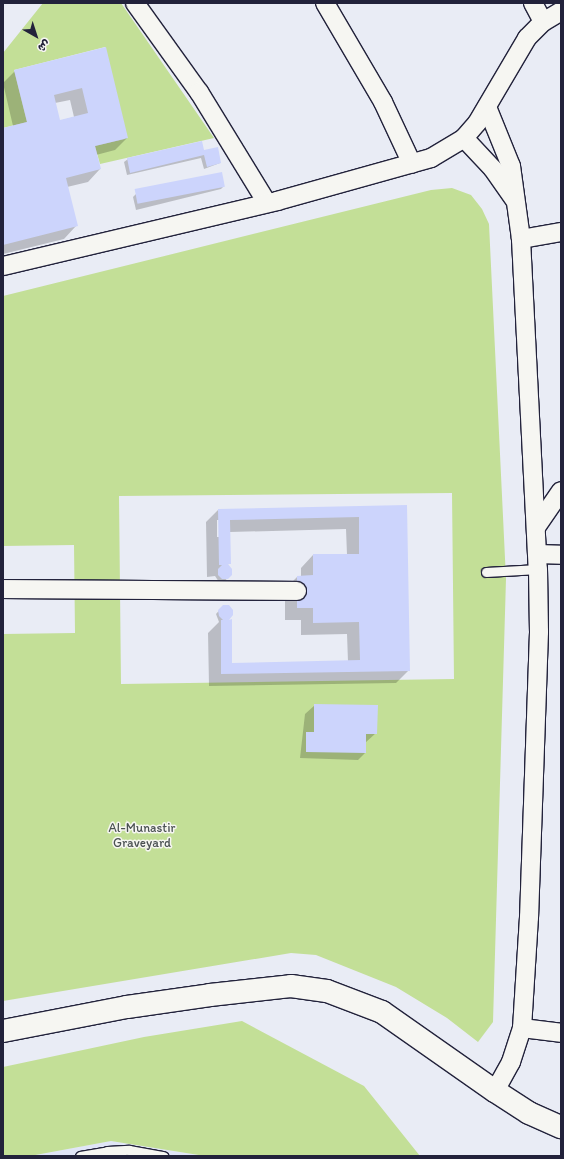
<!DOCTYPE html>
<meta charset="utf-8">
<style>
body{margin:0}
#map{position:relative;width:564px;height:1159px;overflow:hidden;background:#e9ecf5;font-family:Itim,"Playpen Sans Arabic",sans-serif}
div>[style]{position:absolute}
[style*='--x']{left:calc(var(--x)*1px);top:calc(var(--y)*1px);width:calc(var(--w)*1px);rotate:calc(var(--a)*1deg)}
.built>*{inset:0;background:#e0e5f7}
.green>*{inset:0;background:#c3df97}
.shadow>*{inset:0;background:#0003}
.building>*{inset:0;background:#ccd4fc;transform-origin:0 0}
.roads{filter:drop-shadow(1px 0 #22223b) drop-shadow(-1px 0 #22223b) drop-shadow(0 1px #22223b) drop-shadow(0 -1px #22223b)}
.lane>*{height:9px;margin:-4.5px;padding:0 4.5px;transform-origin:4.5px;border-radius:4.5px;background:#f6f6f2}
.street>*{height:18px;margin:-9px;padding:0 9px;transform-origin:9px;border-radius:9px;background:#f6f6f2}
.secondary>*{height:22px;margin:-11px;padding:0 11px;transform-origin:11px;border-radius:11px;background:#f6f6f2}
span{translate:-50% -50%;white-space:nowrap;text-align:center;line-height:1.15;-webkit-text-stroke:3px #f6f6f2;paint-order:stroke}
.park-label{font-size:13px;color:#4a5152}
.frame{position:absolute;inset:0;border:4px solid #22223b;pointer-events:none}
.north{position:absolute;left:16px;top:16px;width:40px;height:40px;-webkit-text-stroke:3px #f6f6f2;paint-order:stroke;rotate:141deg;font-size:11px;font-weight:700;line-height:16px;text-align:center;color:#22223b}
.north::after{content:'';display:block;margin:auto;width:14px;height:18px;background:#22223b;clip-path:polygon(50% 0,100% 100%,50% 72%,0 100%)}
</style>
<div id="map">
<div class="built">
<div style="clip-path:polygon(111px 1141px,205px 1156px,30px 1156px)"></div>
</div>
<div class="green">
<div style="clip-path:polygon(43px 3px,121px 3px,214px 138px,100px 164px,95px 146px,125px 139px,105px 47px,14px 70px,27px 122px,3px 128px,3px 53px)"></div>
<div style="clip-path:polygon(evenodd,452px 188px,471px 195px,482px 209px,489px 224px,506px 579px,493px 1022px,478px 1042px,447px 1018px,396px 987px,316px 955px,291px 953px,3px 1001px,3px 634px,75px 633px,74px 545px,3px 546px,3px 296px,431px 190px,452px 188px,452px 493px,454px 679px,121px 684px,119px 496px,452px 493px)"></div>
<div style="clip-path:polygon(242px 1021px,364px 1086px,420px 1156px,205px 1156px,111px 1141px,30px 1156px,3px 1156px,3px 1067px,144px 1037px)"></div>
</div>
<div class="shadow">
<div style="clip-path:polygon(evenodd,105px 48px,127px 138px,115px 150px,96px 155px,100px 169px,88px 182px,67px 187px,76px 226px,64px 239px,3px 254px,3px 129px,13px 126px,3px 83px,15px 71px,105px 48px,70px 100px,74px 117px,59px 121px,55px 103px,70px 100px)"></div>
<div style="clip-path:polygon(203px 151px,220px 163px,204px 169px,201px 158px,127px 175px,124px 162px,128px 159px)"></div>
<div style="clip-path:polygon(224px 186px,221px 189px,136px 210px,133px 197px,136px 194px)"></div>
<div style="clip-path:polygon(evenodd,406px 506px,409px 670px,396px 683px,209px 686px,208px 633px,219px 622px,216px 614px,223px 606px,232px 664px,348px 662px,347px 634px,301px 635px,301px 620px,285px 620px,285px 589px,297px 577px,301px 577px,301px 568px,313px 555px,347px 555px,346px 529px,230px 532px,228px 566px,231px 574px,224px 582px,219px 582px,215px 576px,207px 577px,206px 522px,218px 510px,406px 506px,217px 520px,219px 520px,219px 537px,217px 537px,217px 520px)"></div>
<div style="clip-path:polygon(315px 705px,376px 733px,365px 743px,365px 753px,358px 760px,300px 758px,305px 714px)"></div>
</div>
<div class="building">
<div style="clip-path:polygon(evenodd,106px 47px,128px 138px,95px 146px,101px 169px,66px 178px,78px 226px,3px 245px,3px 128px,27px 122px,14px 70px,106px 47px,82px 88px,88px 113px,60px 120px,54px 95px,82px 88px)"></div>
<div style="clip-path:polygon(202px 141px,204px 150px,218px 147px,221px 163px,207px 167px,204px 155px,130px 173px,127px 158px)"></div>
<div style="left:222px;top:172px;width:15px;height:89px;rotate:79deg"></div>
<div style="clip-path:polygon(407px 505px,410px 671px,221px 674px,221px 620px,223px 620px,219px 616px,218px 610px,223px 605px,229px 605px,233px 610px,233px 615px,229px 620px,232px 619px,232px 663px,360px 660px,359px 622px,313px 623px,313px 608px,297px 608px,297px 576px,313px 575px,313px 554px,359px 554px,359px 517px,230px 520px,231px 564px,228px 564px,232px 569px,232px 575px,228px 579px,222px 579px,218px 575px,218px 569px,222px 565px,219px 565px,218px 509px)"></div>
<div style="clip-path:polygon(314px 704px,378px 705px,377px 734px,366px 734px,366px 753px,306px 752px,306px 732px,314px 732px)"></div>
</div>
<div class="roads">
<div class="lane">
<div style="--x:486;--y:572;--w:52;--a:-3.3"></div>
<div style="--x:80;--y:1156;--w:27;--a:-10"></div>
<div style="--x:107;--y:1151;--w:22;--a:-3"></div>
<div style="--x:129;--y:1150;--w:35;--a:10"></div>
</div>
<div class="street">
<div style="--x:135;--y:3;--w:110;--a:54.3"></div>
<div style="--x:199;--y:92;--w:130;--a:58.5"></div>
<div style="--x:325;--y:3;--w:115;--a:59.6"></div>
<div style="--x:383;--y:102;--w:68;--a:64.9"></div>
<div style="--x:533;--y:3;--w:21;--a:62"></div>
<div style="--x:487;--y:107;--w:64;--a:67.9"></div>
<div style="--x:511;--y:166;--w:74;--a:82.2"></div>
<div style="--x:521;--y:239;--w:330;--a:87.1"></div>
<div style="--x:538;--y:569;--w:63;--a:89.1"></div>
<div style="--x:539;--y:632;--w:285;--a:92"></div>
<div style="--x:529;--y:917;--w:111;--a:93.6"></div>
<div style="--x:522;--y:1028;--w:36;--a:108"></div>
<div style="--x:511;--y:1062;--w:33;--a:119"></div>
<div style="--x:464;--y:138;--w:42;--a:46.9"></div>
<div style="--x:493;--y:169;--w:37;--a:55"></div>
<div style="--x:521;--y:239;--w:41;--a:-9.9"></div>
<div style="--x:3;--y:266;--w:282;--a:-13.3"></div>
<div style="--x:277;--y:201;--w:160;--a:-15.6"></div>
<div style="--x:431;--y:158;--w:39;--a:-31"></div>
<div style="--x:464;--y:138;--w:20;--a:-49"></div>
<div style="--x:477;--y:123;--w:99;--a:-59.5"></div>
<div style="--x:527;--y:38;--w:23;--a:-45"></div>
<div style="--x:543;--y:22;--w:21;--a:-31"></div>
<div style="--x:537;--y:526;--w:42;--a:-55.6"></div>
<div style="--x:538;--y:554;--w:23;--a:2"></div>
<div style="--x:3;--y:589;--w:294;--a:0.4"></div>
<div style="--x:522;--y:1028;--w:39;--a:7"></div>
</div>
<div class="secondary">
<div style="--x:3;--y:1031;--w:126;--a:-11"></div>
<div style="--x:127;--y:1007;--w:84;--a:-8.2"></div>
<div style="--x:210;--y:995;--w:81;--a:-6.3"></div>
<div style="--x:291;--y:986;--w:36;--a:8"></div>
<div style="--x:327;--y:991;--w:59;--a:20.9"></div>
<div style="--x:382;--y:1012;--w:138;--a:35"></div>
<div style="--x:495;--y:1091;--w:40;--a:32.9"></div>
<div style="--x:529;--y:1113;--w:35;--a:24"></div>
</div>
</div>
<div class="park-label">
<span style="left:142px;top:836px">Al-Munastir<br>Graveyard</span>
</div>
<div class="frame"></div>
<div class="north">ش</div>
</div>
